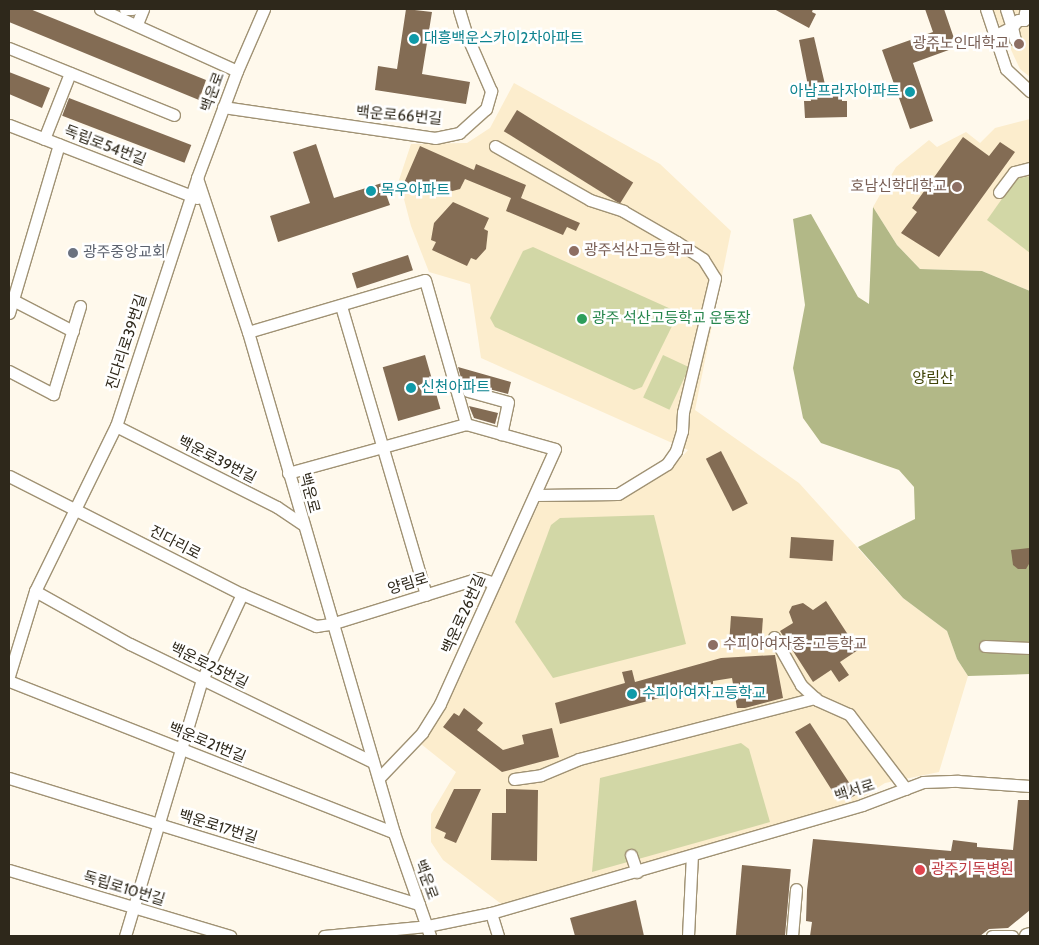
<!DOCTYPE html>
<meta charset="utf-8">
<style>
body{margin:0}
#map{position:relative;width:1039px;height:945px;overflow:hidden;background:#fff9ec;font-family:Cabin,"Noto Sans KR",sans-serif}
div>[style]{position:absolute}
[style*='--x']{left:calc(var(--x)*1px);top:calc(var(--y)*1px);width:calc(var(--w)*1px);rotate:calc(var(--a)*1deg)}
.built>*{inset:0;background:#fcedcd}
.green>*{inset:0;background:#d2d7a6;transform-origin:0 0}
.forest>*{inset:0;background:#b2b887}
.building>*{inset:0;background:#836c54;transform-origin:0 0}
.roads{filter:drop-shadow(1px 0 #a09274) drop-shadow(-1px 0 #a09274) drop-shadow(0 1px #a09274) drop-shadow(0 -1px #a09274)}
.minor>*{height:11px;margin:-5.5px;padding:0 5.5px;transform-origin:5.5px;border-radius:5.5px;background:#fff}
.major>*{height:14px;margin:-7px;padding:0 7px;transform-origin:7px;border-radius:7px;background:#fff}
.dots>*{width:14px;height:14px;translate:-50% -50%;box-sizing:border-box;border:2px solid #fff;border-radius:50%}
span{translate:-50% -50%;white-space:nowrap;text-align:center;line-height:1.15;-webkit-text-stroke:5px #fff;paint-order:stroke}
.culture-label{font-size:15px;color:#0d838f}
.left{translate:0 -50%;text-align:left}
.right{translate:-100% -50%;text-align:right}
.education-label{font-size:15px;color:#785e54}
.street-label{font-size:15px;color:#2e281b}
.worship-label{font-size:15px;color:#5b616d}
.leisure-label{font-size:15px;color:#27864d}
.park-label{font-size:15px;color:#3f4307}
.health-label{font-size:15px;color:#be3a42}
.frame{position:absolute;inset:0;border:10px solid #2e281b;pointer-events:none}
</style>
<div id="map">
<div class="built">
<div style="clip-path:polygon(992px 9px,1030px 9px,1030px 77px,1020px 69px)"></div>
<div style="clip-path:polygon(514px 83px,660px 164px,731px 231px,695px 410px,799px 483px,903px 598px,947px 631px,957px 659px,968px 676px,939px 772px,885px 783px,857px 801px,504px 906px,443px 860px,431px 842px,431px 814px,456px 772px,421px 744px,445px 706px,540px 501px,620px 501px,671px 469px,688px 450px,481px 358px,470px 284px,429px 272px,411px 226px,399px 180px,411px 144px,467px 143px,490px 128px)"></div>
<div style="clip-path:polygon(1030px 119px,1030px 291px,982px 271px,920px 269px,897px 245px,873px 207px,896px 167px,929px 140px,937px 147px,966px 132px,980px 143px,995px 128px)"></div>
</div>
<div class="green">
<div style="clip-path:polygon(1030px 176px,1030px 253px,987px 220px,1016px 179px)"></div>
<div style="clip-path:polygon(533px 247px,671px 309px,675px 320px,642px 387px,634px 390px,495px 327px,490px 318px,523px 251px)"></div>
<div style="left:663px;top:355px;width:29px;height:47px;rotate:25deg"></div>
<div style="clip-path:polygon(654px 515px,686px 644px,553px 678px,515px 622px,551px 525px,560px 518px)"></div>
<div style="clip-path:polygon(741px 743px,749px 749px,770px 822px,592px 872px,600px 778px)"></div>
</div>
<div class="forest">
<div style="clip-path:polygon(873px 207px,897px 245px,920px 269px,982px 271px,1030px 291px,1030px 674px,968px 676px,957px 659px,947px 631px,903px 598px,858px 547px,915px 519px,914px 487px,899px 470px,821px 443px,803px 418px,793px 368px,805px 305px,793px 219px,811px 214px,858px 297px,869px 304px)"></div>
</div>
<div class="building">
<div style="clip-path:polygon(9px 9px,30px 9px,206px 80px,199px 100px,9px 22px)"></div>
<div style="clip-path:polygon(406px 9px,432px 12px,422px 74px,470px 82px,466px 104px,375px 90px,378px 66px,397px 69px)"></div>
<div style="clip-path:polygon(774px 9px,813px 9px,812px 12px,816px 14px,809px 28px)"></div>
<div style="clip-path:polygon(925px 9px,944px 9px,957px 47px,913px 63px,933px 121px,910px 129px,882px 50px,933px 32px)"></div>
<div style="clip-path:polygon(814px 37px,827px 93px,842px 93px,842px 101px,847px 101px,847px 117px,805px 118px,804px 101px,811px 101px,799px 40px)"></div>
<div style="clip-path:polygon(9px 72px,50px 88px,42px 108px,9px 94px)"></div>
<div style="left:69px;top:98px;width:131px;height:19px;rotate:21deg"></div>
<div style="left:517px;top:110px;width:137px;height:25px;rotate:32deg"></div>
<div style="clip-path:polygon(963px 137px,989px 156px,1000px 142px,1015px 152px,939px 257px,901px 233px,917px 212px,912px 208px)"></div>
<div style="clip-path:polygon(316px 144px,334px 198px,382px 183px,390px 205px,278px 242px,270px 216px,310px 203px,293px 152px)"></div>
<div style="clip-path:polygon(420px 146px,474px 170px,476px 164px,526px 185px,521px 198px,580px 223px,576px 231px,567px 227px,563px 235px,506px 211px,511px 198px,465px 179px,460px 189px,434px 196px,404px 183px)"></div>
<div style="clip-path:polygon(453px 202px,489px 218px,484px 229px,488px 231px,486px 249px,476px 260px,471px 258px,467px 266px,432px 250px,436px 242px,431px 240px,434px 223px)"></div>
<div style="left:408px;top:255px;width:16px;height:59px;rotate:72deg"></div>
<div style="left:425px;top:355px;width:56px;height:44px;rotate:74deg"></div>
<div style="clip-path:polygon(458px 367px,511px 382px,508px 394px,470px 384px,463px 385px)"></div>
<div style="clip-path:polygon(469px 406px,498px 413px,495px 424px,474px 418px)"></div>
<div style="left:721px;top:451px;width:59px;height:17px;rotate:63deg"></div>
<div style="left:791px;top:537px;width:43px;height:21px;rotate:4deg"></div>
<div style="clip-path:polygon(1029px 548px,1029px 564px,1026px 569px,1018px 569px,1013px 565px,1011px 550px)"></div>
<div style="clip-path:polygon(826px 601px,858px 650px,840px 662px,849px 675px,839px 682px,831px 670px,813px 682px,780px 631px,793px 623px,789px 612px,792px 606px,803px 603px,813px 610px)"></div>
<div style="left:731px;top:616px;width:32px;height:25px;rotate:4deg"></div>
<div style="clip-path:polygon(775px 655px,783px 698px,745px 708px,737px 708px,732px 678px,713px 681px,713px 684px,560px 724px,555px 703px,625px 683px,622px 672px,632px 670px,635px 682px,721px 658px)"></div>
<div style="clip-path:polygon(464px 708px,483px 723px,477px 730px,503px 750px,524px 744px,522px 735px,552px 728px,559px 757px,502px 772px,443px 727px,454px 713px,459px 716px)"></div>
<div style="clip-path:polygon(810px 723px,852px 787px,854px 786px,859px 793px,849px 799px,846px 794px,838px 800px,795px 732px)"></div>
<div style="clip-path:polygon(454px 789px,481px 789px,456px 843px,444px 838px,446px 833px,435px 828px)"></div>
<div style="clip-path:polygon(506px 789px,538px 790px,537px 861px,491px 860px,492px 813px,506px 813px)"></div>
<div style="clip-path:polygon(1018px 800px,1030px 800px,1030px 910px,1008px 928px,989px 929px,980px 936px,810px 936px,812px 922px,806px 921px,807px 890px,813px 839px,951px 851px,953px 840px,977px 843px,977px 847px,1013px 850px)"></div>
<div style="left:742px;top:865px;width:49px;height:71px;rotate:5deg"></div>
<div style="clip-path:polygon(636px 900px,644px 936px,575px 936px,570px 918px)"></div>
</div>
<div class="roads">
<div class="minor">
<div style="--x:100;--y:9;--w:150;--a:24.3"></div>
<div style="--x:125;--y:9;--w:7;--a:0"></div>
<div style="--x:264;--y:9;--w:68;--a:113.5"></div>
<div style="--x:237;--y:71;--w:114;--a:110.5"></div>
<div style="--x:197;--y:178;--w:162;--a:71.7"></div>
<div style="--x:248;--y:332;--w:522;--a:73.75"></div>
<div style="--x:394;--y:833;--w:109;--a:70.7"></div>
<div style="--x:986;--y:9;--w:63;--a:71.6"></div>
<div style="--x:1006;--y:69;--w:33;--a:43"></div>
<div style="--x:1006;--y:9;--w:19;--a:72"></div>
<div style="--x:1012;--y:27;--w:9;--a:-49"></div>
<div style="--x:1018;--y:20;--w:6;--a:0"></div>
<div style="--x:1024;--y:20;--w:8;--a:-83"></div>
<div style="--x:137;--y:24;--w:16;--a:-68"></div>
<div style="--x:994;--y:36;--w:20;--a:-27"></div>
<div style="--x:1012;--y:27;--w:13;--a:77"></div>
<div style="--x:9;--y:48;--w:178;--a:22.1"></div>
<div style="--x:223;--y:107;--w:214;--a:8.3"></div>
<div style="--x:435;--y:138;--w:25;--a:-12"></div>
<div style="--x:459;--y:133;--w:36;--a:-42"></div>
<div style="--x:486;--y:109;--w:19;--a:-74"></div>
<div style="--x:491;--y:91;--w:60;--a:-113.6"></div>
<div style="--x:467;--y:36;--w:28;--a:-107"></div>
<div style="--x:9;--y:125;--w:202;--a:21.2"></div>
<div style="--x:44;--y:139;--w:71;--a:-68.5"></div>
<div style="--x:495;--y:146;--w:109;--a:29.6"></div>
<div style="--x:590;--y:200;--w:35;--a:18"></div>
<div style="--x:623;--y:211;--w:62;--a:29.9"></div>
<div style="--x:677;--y:242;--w:31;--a:33"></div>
<div style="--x:703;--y:259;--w:22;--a:58"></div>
<div style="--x:715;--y:278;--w:138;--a:103.4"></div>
<div style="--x:683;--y:412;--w:19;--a:93"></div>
<div style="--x:682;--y:431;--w:21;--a:107"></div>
<div style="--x:676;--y:451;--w:16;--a:125"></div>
<div style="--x:667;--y:464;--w:57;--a:148.5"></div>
<div style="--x:618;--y:494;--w:82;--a:179.3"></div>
<div style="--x:999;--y:192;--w:25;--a:-53"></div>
<div style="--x:1014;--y:172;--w:16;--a:-14"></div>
<div style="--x:9;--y:298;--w:72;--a:27.3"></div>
<div style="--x:341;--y:306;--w:301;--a:73.6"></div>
<div style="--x:9;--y:313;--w:176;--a:-73.5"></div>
<div style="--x:248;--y:332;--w:184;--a:-16.4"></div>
<div style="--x:425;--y:280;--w:150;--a:74.1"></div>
<div style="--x:9;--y:371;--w:50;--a:27.6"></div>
<div style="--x:53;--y:394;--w:92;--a:-72.9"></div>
<div style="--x:468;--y:391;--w:41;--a:15.4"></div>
<div style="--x:508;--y:402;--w:33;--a:102"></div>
<div style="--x:116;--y:426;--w:180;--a:26.7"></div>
<div style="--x:277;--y:507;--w:30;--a:34"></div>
<div style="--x:288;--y:473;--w:185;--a:-15.4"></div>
<div style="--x:466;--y:424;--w:92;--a:15.7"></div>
<div style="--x:555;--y:449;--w:280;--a:114.3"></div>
<div style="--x:440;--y:704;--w:34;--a:122"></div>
<div style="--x:422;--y:733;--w:62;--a:133.7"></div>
<div style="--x:9;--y:476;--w:261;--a:26.9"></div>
<div style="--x:242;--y:594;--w:81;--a:23.4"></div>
<div style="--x:316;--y:626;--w:15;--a:-8"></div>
<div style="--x:331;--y:624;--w:155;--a:-17.3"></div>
<div style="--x:479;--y:578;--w:16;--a:18"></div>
<div style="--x:35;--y:591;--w:109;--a:29.2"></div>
<div style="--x:130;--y:644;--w:270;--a:25.9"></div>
<div style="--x:774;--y:637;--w:55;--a:60.6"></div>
<div style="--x:801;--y:685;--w:22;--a:43"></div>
<div style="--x:817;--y:700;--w:35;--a:24"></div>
<div style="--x:849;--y:714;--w:94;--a:52.8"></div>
<div style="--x:985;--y:646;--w:45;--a:2.5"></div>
<div style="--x:9;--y:676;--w:89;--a:-73"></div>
<div style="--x:35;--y:591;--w:184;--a:-63.9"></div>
<div style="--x:116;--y:426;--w:261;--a:-71.9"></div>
<div style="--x:9;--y:681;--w:414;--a:21.5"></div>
<div style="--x:9;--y:778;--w:429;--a:17.1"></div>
<div style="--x:514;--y:779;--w:27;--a:-8"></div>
<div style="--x:541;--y:775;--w:41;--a:-22.8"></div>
<div style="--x:579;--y:759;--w:244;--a:-14.5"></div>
<div style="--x:631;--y:855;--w:18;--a:71"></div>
<div style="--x:9;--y:870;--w:231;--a:16.6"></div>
<div style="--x:491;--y:913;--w:24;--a:73"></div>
<div style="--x:125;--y:936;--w:267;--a:-73.3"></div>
<div style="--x:202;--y:680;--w:95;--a:-65.1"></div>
<div style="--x:324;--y:936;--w:103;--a:-5.5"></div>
<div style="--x:427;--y:926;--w:65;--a:-11.5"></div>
<div style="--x:491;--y:913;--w:386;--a:-16.2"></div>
<div style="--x:862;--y:805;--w:65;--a:-20.7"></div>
<div style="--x:923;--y:782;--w:35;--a:-2"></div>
<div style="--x:958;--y:781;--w:72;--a:4"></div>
<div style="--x:688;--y:936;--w:81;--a:-87.2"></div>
<div style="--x:792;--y:936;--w:47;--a:-85.1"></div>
<div style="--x:992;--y:936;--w:20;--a:0"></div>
</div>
<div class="major">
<div style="--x:1027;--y:936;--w:3;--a:-18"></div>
</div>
</div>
<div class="dots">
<div style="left:414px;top:39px;background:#0f9aa8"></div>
<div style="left:1019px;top:44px;background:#8d6e63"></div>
<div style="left:910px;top:92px;background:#0f9aa8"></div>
<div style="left:957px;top:187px;background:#8d6e63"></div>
<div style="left:371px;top:191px;background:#0f9aa8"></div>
<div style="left:574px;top:251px;background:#8d6e63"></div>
<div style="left:73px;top:253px;background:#6b7280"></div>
<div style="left:582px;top:319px;background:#2e9e5b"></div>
<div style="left:411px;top:388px;background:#0f9aa8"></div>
<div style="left:713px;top:645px;background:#8d6e63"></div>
<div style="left:632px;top:694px;background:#0f9aa8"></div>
<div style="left:920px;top:870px;background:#e0444e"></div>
</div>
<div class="culture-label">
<span class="left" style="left:424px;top:39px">대흥백운스카이2차아파트</span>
<span class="right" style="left:900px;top:92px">아남프라자아파트</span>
<span class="left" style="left:381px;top:191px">목우아파트</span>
<span class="left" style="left:421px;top:388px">신천아파트</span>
<span class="left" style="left:642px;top:694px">수피아여자고등학교</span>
</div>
<div class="education-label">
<span class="right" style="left:1009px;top:44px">광주노인대학교</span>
<span class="right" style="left:947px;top:187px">호남신학대학교</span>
<span class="left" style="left:584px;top:251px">광주석산고등학교</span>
<span class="left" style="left:723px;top:645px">수피아여자중-고등학교</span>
</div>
<div class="street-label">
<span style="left:213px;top:92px;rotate:-70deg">백운로</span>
<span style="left:399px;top:116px;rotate:5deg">백운로66번길</span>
<span style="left:105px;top:146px;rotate:21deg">독립로54번길</span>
<span style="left:127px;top:342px;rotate:-72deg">진다리로39번길</span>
<span style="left:217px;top:460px;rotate:27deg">백운로39번길</span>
<span style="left:309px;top:493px;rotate:75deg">백운로</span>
<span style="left:175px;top:543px;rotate:27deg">진다리로</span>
<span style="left:408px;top:584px;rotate:-17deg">양림로</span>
<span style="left:464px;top:614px;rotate:-66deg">백운로26번길</span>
<span style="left:209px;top:666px;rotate:26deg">백운로25번길</span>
<span style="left:207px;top:743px;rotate:22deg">백운로21번길</span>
<span style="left:855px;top:791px;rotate:-18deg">백서로</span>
<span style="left:218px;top:827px;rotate:17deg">백운로17번길</span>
<span style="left:426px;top:880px;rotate:70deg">백운로</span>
<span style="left:124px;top:889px;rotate:17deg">독립로10번길</span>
</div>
<div class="worship-label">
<span class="left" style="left:83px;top:253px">광주중앙교회</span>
</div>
<div class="leisure-label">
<span class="left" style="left:592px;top:319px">광주 석산고등학교 운동장</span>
</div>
<div class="park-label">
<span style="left:933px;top:379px">양림산</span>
</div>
<div class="health-label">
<span class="left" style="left:931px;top:870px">광주기독병원</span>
</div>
<div class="frame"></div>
</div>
